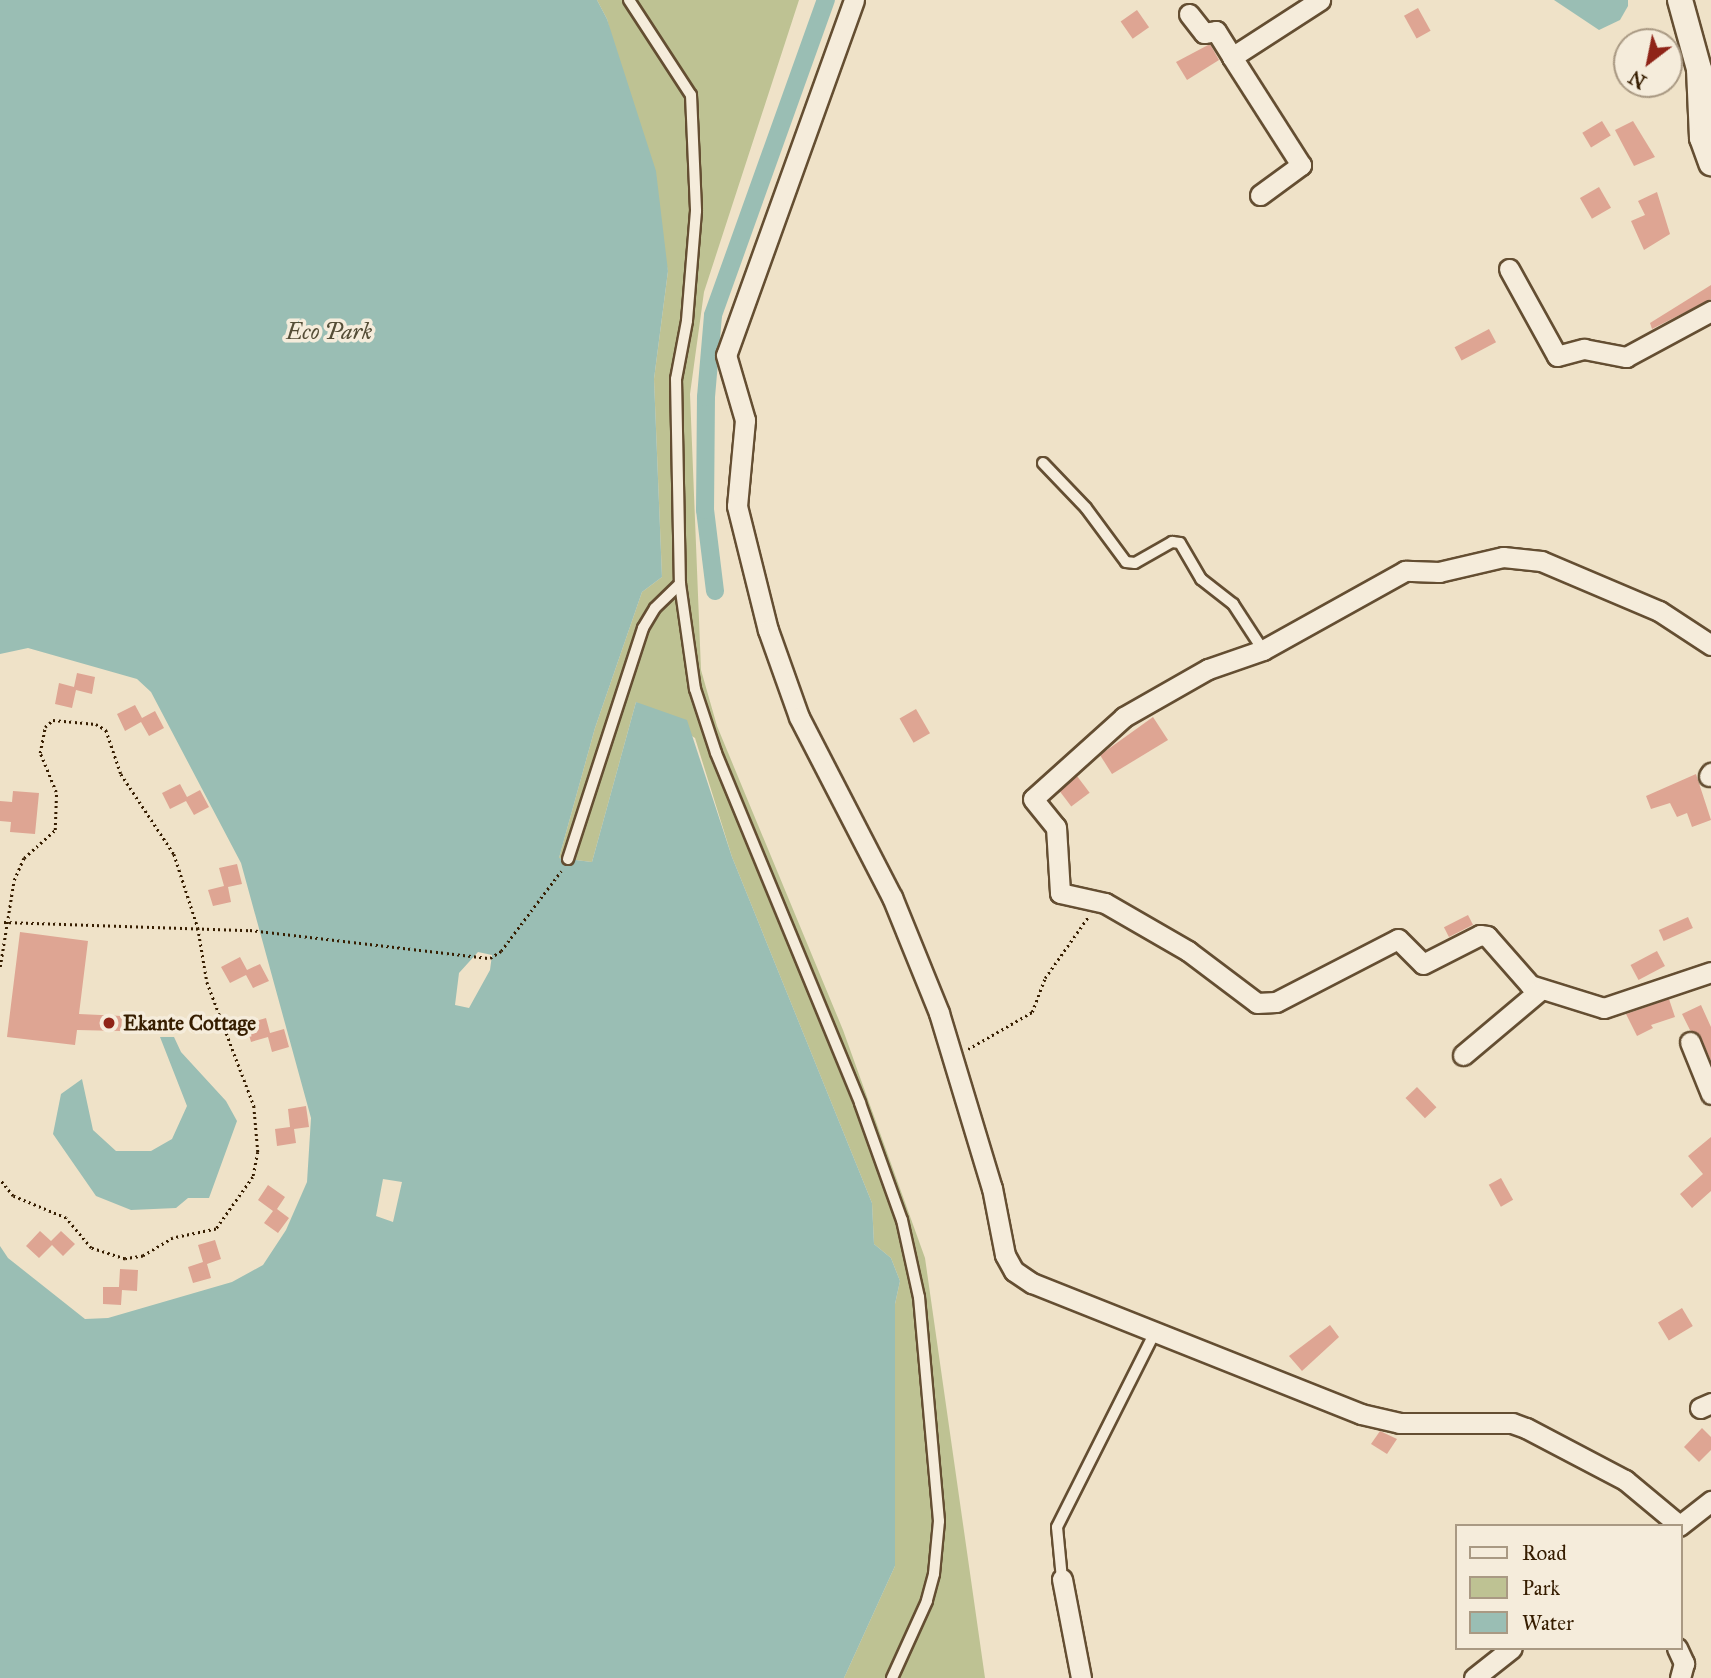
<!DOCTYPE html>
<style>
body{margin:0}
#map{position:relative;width:1711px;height:1678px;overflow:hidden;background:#efe2c8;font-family:"IM FELL Great Primer",serif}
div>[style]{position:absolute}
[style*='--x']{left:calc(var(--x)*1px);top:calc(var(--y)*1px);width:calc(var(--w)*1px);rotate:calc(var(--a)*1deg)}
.green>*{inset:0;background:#bec293}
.water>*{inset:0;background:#9abeb4}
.canal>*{height:18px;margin:-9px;padding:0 9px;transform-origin:9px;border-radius:9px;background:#9abeb4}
.building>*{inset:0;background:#dea593;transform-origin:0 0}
.path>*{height:2.5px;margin-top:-1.25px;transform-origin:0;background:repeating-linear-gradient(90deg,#361d00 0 2px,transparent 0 5.5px)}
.roads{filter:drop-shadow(2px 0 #644e32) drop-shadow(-2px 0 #644e32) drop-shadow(0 2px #644e32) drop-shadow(0 -2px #644e32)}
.service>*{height:10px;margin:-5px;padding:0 5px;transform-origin:5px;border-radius:5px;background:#f5ecdb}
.minor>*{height:19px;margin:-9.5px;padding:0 9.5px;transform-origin:9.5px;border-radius:9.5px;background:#f5ecdb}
.tertiary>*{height:24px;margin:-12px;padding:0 12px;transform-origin:12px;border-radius:12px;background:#f5ecdb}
.dots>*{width:19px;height:19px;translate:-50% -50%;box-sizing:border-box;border:4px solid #f5ecdb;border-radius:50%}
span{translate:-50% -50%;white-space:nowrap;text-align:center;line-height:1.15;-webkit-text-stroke:7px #f5ecdb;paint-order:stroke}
.poi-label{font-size:21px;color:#361d00;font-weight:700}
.left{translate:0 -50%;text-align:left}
.water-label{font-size:23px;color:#544d36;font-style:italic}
.legend{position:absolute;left:1455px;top:1524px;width:228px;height:126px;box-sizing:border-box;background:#f5ecdb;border:2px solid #a99983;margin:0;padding:9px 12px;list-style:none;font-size:21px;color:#361d00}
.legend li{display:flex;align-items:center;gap:14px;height:35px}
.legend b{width:35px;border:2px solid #a99983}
.north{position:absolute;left:1613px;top:28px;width:70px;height:70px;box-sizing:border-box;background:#f5ecdb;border:2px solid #a99983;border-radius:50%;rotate:212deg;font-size:19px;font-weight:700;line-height:28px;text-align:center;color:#361d00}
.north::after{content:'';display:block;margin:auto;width:24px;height:32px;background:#8f2418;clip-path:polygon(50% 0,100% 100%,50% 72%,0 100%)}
</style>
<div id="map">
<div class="green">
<div style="clip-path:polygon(597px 0,799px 0,704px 292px,690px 394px,701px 670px,717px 726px,843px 1030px,925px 1258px,985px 1678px,844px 1678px,895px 1566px,895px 1304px,900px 1281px,891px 1258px,874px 1244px,872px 1203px,732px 857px,695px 738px,636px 702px,592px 862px,559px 858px,595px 728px,642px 592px,662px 577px,654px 379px,668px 271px,607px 19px)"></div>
</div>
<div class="water">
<div style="clip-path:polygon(evenodd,0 0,597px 0,607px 19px,656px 171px,668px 271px,654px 379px,662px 577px,642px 592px,595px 728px,559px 858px,592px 862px,636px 702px,687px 720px,732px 857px,872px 1203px,874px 1244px,891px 1258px,900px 1281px,895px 1304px,895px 1566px,844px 1678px,0 1678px,0 1246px,8px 1258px,85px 1319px,108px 1318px,232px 1282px,263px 1265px,286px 1230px,307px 1182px,311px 1118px,241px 863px,151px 692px,137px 679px,28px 648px,0 654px,0 0,478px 952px,492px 955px,490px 970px,469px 1008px,455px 1005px,459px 973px,478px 952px,0 0,383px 1179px,402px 1182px,393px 1222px,376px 1216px,383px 1179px)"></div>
<div style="clip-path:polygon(1554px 0,1628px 0,1628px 6px,1620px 20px,1599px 30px)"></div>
<div style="clip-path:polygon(160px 1037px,174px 1037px,181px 1052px,226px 1101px,237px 1121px,209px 1198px,188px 1198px,176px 1208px,131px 1210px,96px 1196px,53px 1134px,61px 1094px,82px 1079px,93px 1130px,116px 1151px,151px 1151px,172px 1139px,187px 1106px)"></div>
</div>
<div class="canal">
<div style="--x:715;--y:591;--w:82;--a:-97"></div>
<div style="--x:705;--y:510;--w:113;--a:-89.5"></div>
<div style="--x:706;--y:397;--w:82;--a:-85.1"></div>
<div style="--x:713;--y:315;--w:335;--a:-70.3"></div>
</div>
<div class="building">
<div style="left:1418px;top:8px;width:26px;height:16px;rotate:61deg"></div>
<div style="left:1137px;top:10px;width:21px;height:20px;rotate:55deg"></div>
<div style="clip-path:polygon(1210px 44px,1219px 60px,1187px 80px,1176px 62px)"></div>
<div style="left:1602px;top:121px;width:17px;height:23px;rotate:59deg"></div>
<div style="clip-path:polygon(1633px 121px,1655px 157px,1634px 166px,1615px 130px)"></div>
<div style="left:1599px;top:187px;width:24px;height:22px;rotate:60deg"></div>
<div style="clip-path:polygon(1657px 192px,1670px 234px,1644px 250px,1631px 221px,1645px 215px,1638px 201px)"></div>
<div style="clip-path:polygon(1711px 285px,1711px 299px,1652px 329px,1650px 323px)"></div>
<div style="left:1489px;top:329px;width:15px;height:39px;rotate:62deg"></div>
<div style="clip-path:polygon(77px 673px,95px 677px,92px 694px,76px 690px,72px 708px,55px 704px,59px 683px,74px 687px)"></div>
<div style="clip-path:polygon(135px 705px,142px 718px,155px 711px,164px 728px,149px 736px,141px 722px,125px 731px,117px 714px)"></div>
<div style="left:916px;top:709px;width:28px;height:19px;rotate:60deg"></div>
<div style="clip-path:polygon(1153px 717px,1168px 740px,1112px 774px,1100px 755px)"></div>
<div style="clip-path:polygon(1696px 774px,1711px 820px,1692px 827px,1687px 813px,1677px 817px,1670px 803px,1651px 809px,1646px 796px)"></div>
<div style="left:1077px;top:776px;width:21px;height:23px;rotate:53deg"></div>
<div style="clip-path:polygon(180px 784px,187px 797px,200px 790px,209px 807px,194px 815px,186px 801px,170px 809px,162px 793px)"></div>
<div style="clip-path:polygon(13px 791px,39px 793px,35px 834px,10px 832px,11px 822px,0 821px,0 801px,12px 802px)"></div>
<div style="clip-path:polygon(237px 864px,242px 884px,228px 887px,231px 902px,213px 906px,208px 890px,224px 886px,219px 868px)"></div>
<div style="left:1468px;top:915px;width:11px;height:27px;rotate:63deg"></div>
<div style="left:1688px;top:917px;width:12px;height:32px;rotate:66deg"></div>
<div style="clip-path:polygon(20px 932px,88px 941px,79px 1014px,122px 1016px,121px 1031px,77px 1030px,75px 1045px,7px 1037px)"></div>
<div style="left:1657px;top:951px;width:17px;height:30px;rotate:62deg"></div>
<div style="clip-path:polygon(240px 957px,247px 970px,260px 964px,269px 981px,253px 988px,246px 975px,230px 983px,221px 967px)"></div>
<div style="clip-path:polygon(1669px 999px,1675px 1017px,1651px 1025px,1653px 1028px,1637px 1036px,1626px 1014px)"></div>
<div style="clip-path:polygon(1701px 1005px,1711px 1027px,1711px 1061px,1701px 1037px,1690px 1030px,1682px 1014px)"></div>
<div style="clip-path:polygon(266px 1018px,270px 1033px,284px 1029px,289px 1047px,272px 1052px,268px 1037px,251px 1042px,246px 1024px)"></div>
<div style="left:1417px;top:1087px;width:28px;height:16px;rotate:46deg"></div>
<div style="clip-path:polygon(306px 1106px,309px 1127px,294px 1129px,296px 1143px,277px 1146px,275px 1129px,290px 1127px,288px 1109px)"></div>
<div style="clip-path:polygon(1711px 1137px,1711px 1191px,1692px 1208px,1680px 1194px,1703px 1174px,1688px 1156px)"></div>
<div style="left:1501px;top:1178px;width:25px;height:14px;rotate:61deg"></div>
<div style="clip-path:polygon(268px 1185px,285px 1197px,277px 1209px,289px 1218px,278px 1233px,264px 1223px,273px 1211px,258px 1200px)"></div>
<div style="clip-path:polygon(40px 1231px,51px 1241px,61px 1231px,75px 1244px,63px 1256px,52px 1245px,39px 1258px,26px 1246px)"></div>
<div style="clip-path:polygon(215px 1240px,221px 1259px,207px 1264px,211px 1278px,193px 1283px,188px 1267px,203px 1262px,198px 1245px)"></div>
<div style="clip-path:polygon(120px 1269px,138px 1270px,137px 1291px,122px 1290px,121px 1305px,103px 1304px,103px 1287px,119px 1287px)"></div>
<div style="left:1682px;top:1308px;width:21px;height:28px;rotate:59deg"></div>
<div style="clip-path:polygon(1330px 1325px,1339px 1337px,1302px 1371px,1289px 1356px)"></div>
<div style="clip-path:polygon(1702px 1428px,1711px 1437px,1711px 1450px,1699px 1462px,1684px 1447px)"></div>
<div style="clip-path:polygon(1380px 1431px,1397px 1439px,1387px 1454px,1371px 1444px)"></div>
</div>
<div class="path">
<div style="--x:4;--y:922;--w:246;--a:1.9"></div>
<div style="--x:250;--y:930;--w:242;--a:6.7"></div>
<div style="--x:490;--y:958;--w:13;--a:-32"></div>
<div style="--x:501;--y:951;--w:100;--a:-53.1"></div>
<div style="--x:0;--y:967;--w:88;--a:-80.9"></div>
<div style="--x:14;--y:880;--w:24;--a:-66"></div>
<div style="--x:24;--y:858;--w:42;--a:-42.1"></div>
<div style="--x:55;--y:830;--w:38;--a:-88"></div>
<div style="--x:56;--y:792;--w:42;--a:-112.3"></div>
<div style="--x:40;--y:753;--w:26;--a:-79"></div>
<div style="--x:45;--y:727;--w:11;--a:-41"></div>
<div style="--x:53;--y:720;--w:43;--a:5.3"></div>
<div style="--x:96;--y:724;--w:12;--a:31"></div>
<div style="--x:106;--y:730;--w:46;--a:71.2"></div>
<div style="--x:121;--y:774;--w:96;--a:56.5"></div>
<div style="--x:174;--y:854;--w:78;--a:72"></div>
<div style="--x:198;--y:928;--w:55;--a:80.5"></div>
<div style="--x:207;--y:982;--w:133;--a:69.2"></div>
<div style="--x:254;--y:1106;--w:46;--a:85"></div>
<div style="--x:258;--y:1152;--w:25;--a:101"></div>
<div style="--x:253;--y:1177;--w:64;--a:125.4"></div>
<div style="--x:216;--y:1229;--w:44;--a:168.2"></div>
<div style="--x:173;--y:1238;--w:35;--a:149"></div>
<div style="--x:143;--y:1256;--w:18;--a:171"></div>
<div style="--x:125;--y:1259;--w:36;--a:-162"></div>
<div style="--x:91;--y:1248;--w:39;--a:-130"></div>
<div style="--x:66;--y:1218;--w:57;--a:-157.5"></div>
<div style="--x:13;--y:1196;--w:21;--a:-129"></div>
<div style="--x:968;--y:1049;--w:74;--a:-30"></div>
<div style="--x:1032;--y:1012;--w:36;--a:-69"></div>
<div style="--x:1045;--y:978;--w:75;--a:-54.8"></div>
</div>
<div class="roads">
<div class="service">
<div style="--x:629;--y:0;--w:113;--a:56.9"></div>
<div style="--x:691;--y:95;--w:116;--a:87.5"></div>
<div style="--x:696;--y:211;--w:110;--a:94.7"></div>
<div style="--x:687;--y:321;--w:59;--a:100.7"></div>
<div style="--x:676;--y:379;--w:205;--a:88.9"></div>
<div style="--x:680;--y:584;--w:106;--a:81.9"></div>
<div style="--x:695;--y:689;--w:67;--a:71.8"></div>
<div style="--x:716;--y:753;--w:378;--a:67.6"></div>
<div style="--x:860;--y:1103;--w:124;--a:70.3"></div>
<div style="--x:902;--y:1220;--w:79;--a:77.6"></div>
<div style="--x:919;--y:1297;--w:225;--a:84.9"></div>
<div style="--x:939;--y:1521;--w:53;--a:95.4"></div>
<div style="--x:934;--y:1574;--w:28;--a:105"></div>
<div style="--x:927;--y:1601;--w:85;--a:114.4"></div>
<div style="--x:1043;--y:463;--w:62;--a:46.3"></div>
<div style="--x:1086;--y:508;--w:67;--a:53.5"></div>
<div style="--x:1126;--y:562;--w:9;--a:6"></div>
<div style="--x:1135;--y:563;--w:43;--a:-29.6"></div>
<div style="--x:1172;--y:542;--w:8;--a:7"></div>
<div style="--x:1180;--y:543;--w:42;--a:59.7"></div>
<div style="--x:1201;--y:579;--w:41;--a:38"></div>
<div style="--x:1233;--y:604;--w:55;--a:56.9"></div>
<div style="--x:568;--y:859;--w:243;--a:-72"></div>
<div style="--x:643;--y:628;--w:23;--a:-59"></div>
<div style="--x:655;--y:608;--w:35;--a:-44"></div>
<div style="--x:1062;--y:1579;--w:52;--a:-95.5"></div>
<div style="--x:1057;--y:1527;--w:216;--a:-63.3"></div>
</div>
<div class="minor">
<div style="--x:854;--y:0;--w:377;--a:109.8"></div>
<div style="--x:726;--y:355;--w:68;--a:73.7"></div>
<div style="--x:745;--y:420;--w:86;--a:95.3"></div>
<div style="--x:737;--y:506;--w:128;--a:76"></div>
<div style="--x:768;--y:630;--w:92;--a:70.4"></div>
<div style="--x:799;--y:717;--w:203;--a:62.7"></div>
<div style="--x:892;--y:897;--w:125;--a:67.9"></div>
<div style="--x:939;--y:1013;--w:183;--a:73.2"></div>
<div style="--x:992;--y:1188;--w:68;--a:79"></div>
<div style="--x:1005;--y:1255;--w:18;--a:61"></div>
<div style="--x:1014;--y:1271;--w:22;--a:34"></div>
<div style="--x:1032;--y:1283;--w:354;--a:21.7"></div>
<div style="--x:1361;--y:1414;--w:39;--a:13"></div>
<div style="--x:1399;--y:1423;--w:113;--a:0"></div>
<div style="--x:1512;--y:1423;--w:15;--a:20"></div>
<div style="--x:1526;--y:1428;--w:112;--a:27.7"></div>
<div style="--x:1625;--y:1480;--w:70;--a:39.8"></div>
<div style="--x:1189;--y:14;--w:24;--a:52"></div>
<div style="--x:1204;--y:33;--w:12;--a:-9"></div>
<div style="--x:1216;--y:31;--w:31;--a:58"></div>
<div style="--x:1260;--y:195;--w:51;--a:-36.2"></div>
<div style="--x:1301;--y:165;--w:128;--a:-122.6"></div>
<div style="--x:1232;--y:57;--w:105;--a:-32.9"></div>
<div style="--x:1509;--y:269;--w:99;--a:61.1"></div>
<div style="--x:1557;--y:356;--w:28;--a:-15"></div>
<div style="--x:1584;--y:349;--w:43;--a:10.8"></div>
<div style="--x:1626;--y:357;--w:97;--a:-28.4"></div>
<div style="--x:1711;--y:645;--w:62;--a:-146.8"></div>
<div style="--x:1659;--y:611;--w:128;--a:-157"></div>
<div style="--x:1541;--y:561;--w:38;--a:-174"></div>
<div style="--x:1503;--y:557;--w:66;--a:166.8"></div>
<div style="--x:1439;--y:572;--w:34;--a:-178"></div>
<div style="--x:1405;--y:571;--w:162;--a:150.9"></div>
<div style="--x:1263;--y:650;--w:58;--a:160.9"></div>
<div style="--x:1208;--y:669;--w:97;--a:150.3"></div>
<div style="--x:1124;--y:717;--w:122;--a:138"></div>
<div style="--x:1033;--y:799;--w:36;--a:51"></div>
<div style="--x:1056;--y:827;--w:66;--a:86.5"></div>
<div style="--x:1060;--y:893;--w:46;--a:12.5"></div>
<div style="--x:1105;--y:903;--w:96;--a:30"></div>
<div style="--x:1188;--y:951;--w:86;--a:37"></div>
<div style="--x:1257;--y:1003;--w:19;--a:-3"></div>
<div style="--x:1276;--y:1002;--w:137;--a:-27.3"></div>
<div style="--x:1398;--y:939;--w:35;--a:45"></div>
<div style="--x:1423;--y:964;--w:64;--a:-27"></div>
<div style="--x:1480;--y:935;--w:7;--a:8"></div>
<div style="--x:1487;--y:936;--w:65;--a:48.7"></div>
<div style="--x:1530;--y:985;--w:77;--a:17.3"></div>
<div style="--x:1604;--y:1008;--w:113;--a:-18.6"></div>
<div style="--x:1709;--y:776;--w:4;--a:-56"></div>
<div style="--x:1690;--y:1042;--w:56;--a:68"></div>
<div style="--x:1463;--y:1055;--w:99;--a:-40.1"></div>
<div style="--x:1700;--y:1408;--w:12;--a:-24"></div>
<div style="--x:1679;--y:1526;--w:41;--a:-38"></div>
<div style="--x:1062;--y:1579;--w:101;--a:79.1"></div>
<div style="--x:1677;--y:1648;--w:17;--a:65"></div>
<div style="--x:1684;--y:1663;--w:16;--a:105"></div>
<div style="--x:1474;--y:1678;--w:48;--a:-38.3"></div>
</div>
<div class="tertiary">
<div style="--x:1680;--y:0;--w:72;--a:74.6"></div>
<div style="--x:1699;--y:69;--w:69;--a:87.5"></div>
<div style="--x:1702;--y:138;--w:27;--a:70"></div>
</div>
</div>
<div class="dots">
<div style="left:109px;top:1023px;background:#8f2418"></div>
</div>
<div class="poi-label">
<span class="left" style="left:123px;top:1023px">Ekante Cottage</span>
</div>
<div class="water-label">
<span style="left:329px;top:331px">Eco Park</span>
</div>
<ul class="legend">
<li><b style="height:9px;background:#f5ecdb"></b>Road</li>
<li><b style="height:19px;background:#bec293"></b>Park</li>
<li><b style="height:19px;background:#9abeb4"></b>Water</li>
</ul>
<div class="north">N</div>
</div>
